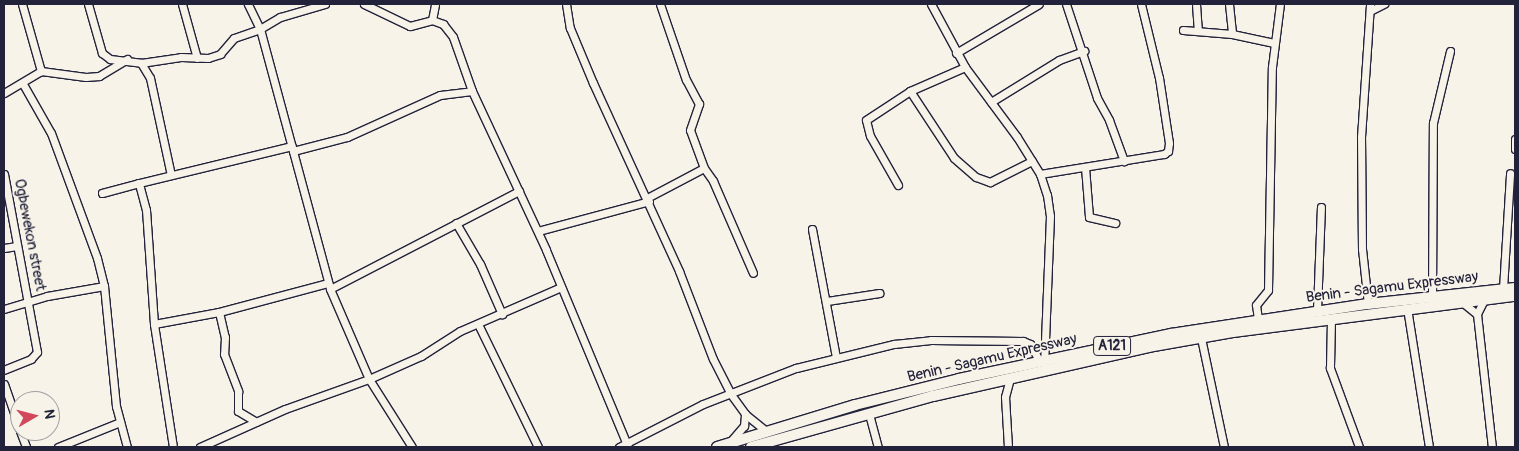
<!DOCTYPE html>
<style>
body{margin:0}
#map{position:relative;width:1519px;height:451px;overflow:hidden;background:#f7f3e8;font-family:Pangolin,sans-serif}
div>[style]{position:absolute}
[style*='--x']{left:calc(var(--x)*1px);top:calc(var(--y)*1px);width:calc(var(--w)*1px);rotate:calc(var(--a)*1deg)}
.roads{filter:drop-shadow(1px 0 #22223b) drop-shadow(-1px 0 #22223b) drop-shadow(0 1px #22223b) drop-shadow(0 -1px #22223b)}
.minor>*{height:7px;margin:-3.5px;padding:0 3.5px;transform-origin:3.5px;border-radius:3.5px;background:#f7f3e8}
.highway>*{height:10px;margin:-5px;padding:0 5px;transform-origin:5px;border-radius:5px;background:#f7f3e8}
span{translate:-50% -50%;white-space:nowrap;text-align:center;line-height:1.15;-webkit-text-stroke:4px #f7f3e8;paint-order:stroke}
.shield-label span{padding:1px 4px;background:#f7f3e8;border:1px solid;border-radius:4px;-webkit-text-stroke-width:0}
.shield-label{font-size:14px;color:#22223b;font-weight:700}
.street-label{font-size:15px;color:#22223b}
.frame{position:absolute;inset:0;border:5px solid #22223b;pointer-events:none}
.north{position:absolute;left:10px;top:391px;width:50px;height:50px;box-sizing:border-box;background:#f7f3e8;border:1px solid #a29fa3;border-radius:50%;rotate:82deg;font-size:14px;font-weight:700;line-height:20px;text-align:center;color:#22223b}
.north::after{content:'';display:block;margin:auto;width:18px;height:22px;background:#d1495b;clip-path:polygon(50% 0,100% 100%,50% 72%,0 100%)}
</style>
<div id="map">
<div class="roads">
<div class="minor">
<div style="--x:22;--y:4;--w:70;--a:74.2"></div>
<div style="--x:88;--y:4;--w:51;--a:74.1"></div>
<div style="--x:102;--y:53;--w:10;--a:37"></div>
<div style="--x:110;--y:59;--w:31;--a:7"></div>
<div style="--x:141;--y:63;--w:40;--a:-8.5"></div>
<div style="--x:181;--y:57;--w:27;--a:2"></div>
<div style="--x:208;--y:58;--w:13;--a:-18"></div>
<div style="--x:220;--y:54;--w:21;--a:-49"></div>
<div style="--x:234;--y:38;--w:28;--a:-19"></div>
<div style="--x:260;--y:29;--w:28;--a:-116"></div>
<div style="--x:182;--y:4;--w:56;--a:74.5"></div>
<div style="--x:325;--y:4;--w:47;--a:163.9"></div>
<div style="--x:280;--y:17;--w:23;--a:149"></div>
<div style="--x:260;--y:29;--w:269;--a:74.9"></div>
<div style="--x:330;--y:289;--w:98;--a:66.6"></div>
<div style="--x:369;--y:379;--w:80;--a:57.7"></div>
<div style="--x:364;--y:4;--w:51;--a:25.6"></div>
<div style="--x:410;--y:26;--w:23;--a:-15"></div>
<div style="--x:432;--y:20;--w:12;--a:20"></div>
<div style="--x:443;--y:24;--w:16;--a:52"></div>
<div style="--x:453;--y:37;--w:57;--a:70.6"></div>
<div style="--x:566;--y:4;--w:24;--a:81"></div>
<div style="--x:570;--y:28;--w:60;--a:67.3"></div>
<div style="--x:593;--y:83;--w:207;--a:65.4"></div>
<div style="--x:679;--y:271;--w:94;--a:68.9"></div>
<div style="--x:713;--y:359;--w:38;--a:63"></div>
<div style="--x:730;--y:393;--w:26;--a:54"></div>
<div style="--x:745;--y:414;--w:27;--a:39"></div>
<div style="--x:931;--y:4;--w:72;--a:61.6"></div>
<div style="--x:965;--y:67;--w:87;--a:53.4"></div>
<div style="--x:1017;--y:137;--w:44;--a:58.1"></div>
<div style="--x:1040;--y:174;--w:22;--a:72"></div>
<div style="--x:1047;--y:195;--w:21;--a:82"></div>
<div style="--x:1050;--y:216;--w:148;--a:92.3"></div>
<div style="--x:1066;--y:4;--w:99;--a:71.7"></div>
<div style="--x:1097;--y:98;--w:25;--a:61"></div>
<div style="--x:1109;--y:120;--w:44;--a:69.9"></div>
<div style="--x:1196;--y:4;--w:27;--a:86"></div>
<div style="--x:1229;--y:4;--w:30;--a:84"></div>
<div style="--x:1370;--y:11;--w:16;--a:-27"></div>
<div style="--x:432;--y:20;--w:16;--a:-79"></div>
<div style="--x:1183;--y:30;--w:49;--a:4.7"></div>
<div style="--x:1232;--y:34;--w:43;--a:12.1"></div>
<div style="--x:956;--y:53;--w:96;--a:-30.6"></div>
<div style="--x:141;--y:63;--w:17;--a:59"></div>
<div style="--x:150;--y:78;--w:99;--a:77.8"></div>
<div style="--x:23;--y:84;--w:56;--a:60.3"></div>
<div style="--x:51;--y:133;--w:133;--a:69.8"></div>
<div style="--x:97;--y:258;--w:29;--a:76"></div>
<div style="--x:104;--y:286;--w:121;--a:84.3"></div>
<div style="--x:116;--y:406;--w:42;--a:75"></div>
<div style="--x:910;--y:91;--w:80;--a:56.7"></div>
<div style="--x:954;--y:158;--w:29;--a:41"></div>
<div style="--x:976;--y:177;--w:15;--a:20"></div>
<div style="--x:990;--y:182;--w:47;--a:-26.6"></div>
<div style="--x:4;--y:93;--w:43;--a:-30.7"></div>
<div style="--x:41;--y:71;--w:45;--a:7.6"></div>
<div style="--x:86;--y:77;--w:13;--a:-4"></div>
<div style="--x:99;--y:76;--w:33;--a:-31"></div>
<div style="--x:991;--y:102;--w:80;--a:-31.7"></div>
<div style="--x:1059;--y:60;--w:27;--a:-20"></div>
<div style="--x:1515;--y:139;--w:10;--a:90"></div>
<div style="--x:293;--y:151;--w:56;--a:-14.5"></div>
<div style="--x:347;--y:137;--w:102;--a:-24.3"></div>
<div style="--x:440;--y:95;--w:32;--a:-7"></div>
<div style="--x:472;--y:91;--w:175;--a:65"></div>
<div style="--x:546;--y:250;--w:213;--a:67.4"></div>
<div style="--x:1085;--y:167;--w:50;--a:85.4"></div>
<div style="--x:1089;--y:217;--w:27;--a:13"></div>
<div style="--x:704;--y:168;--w:16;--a:55"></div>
<div style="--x:713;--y:181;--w:100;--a:66.5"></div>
<div style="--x:4;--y:174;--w:181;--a:79.5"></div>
<div style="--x:37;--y:352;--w:9;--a:131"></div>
<div style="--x:31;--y:359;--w:29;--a:158"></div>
<div style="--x:1040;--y:174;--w:126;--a:-9.2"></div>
<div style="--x:1164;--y:154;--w:5;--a:-37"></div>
<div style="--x:1168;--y:151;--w:8;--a:-83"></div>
<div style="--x:1169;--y:143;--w:66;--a:-98.7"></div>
<div style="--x:1159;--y:78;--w:76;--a:-103.7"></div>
<div style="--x:898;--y:185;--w:56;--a:-119.7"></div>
<div style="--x:870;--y:136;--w:16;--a:-104"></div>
<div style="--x:866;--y:120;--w:53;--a:-33.4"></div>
<div style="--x:910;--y:91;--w:60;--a:-23.6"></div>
<div style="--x:102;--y:193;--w:38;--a:-15"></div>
<div style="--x:647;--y:198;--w:64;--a:-27.8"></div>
<div style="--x:704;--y:168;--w:40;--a:-110.2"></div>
<div style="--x:690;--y:130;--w:28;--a:-71"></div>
<div style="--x:699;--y:104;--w:27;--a:-118"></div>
<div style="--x:686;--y:80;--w:80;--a:-108.9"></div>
<div style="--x:456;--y:223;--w:48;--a:59.7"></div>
<div style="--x:480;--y:264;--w:55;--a:66.3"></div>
<div style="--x:812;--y:229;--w:130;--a:79.4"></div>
<div style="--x:538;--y:231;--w:115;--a:-15.1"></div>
<div style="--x:4;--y:248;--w:13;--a:-9"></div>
<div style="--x:330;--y:289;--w:213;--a:-27.4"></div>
<div style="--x:1503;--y:289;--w:116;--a:-86.5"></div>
<div style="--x:1485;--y:298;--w:18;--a:117"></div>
<div style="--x:1477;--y:314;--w:134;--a:83.6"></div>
<div style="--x:1432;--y:299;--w:176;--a:-89.7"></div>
<div style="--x:1433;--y:123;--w:74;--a:-76.7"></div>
<div style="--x:827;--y:301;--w:53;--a:-8.7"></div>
<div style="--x:1462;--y:302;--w:19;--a:39"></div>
<div style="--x:1368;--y:304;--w:55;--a:-96.2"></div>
<div style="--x:1362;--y:249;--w:112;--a:-90.5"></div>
<div style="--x:1361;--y:137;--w:133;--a:-86.1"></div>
<div style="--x:1407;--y:308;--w:141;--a:81"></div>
<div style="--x:4;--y:309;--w:45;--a:-16.8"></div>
<div style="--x:47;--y:296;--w:58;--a:-10"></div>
<div style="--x:1317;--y:310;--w:103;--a:-87.8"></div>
<div style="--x:219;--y:312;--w:26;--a:77"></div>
<div style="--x:225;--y:337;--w:17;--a:93"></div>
<div style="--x:224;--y:354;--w:40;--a:69"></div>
<div style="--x:238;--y:391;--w:20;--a:90"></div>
<div style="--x:238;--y:411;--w:21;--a:31"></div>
<div style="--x:1258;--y:319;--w:14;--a:-98"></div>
<div style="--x:1256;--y:305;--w:19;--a:-51"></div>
<div style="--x:1268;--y:290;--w:223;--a:-89"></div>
<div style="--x:1272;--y:67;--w:64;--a:-82.8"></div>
<div style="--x:1331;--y:319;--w:49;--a:91.2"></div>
<div style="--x:1330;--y:368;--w:84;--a:69.8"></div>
<div style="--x:154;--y:324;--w:66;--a:-10.5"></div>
<div style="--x:219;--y:312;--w:113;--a:-14.9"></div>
<div style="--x:478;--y:324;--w:137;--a:64"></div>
<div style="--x:1201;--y:338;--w:111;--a:78.1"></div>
<div style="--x:4;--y:384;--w:49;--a:70.8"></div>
<div style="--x:869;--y:414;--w:34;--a:75"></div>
<div style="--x:20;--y:431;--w:17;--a:69"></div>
<div style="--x:729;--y:443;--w:23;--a:-49"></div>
<div style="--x:744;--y:426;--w:12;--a:-85"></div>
<div style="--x:58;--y:447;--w:67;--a:-22"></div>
<div style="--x:173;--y:447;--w:124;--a:-98.8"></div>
<div style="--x:154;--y:324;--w:114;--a:-94"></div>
<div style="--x:146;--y:210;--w:28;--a:-105"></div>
<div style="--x:139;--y:183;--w:157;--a:-13.6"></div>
<div style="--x:200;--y:447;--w:93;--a:-24.1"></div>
<div style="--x:285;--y:409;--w:89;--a:-19.7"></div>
<div style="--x:369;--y:379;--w:57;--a:-23.9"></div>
<div style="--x:421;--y:356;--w:46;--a:-32.7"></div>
<div style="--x:460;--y:331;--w:110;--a:-23.5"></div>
<div style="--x:619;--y:447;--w:94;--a:-27.1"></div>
<div style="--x:703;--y:404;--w:100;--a:-21.2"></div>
<div style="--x:796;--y:368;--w:101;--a:-13.8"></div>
<div style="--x:894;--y:344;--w:37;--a:-6"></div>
<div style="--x:931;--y:340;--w:92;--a:0.6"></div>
<div style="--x:1023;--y:341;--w:8;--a:23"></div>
<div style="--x:1030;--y:344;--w:18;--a:61"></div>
<div style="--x:1008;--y:447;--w:50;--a:-93.4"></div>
<div style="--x:1005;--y:397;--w:20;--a:-75"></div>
</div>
<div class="highway">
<div style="--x:717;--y:447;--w:144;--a:-16.9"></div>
<div style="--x:855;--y:405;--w:107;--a:-14"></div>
<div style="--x:959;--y:379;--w:217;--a:-12"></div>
<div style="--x:1171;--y:334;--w:199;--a:-8.7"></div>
<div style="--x:1368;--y:304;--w:148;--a:-6.2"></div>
<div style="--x:751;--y:447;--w:189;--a:-15.7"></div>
<div style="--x:933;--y:396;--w:221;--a:-12.8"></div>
<div style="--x:1148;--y:347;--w:86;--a:-10"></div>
<div style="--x:1233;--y:332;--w:284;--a:-7.3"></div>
</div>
</div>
<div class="shield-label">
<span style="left:1112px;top:346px">A121</span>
</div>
<div class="street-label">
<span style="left:30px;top:235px;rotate:79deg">Ogbewekon street</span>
<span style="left:1392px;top:287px;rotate:-7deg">Benin - Sagamu Expressway</span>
<span style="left:992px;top:358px;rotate:-13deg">Benin - Sagamu Expressway</span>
</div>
<div class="frame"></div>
<div class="north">N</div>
</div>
